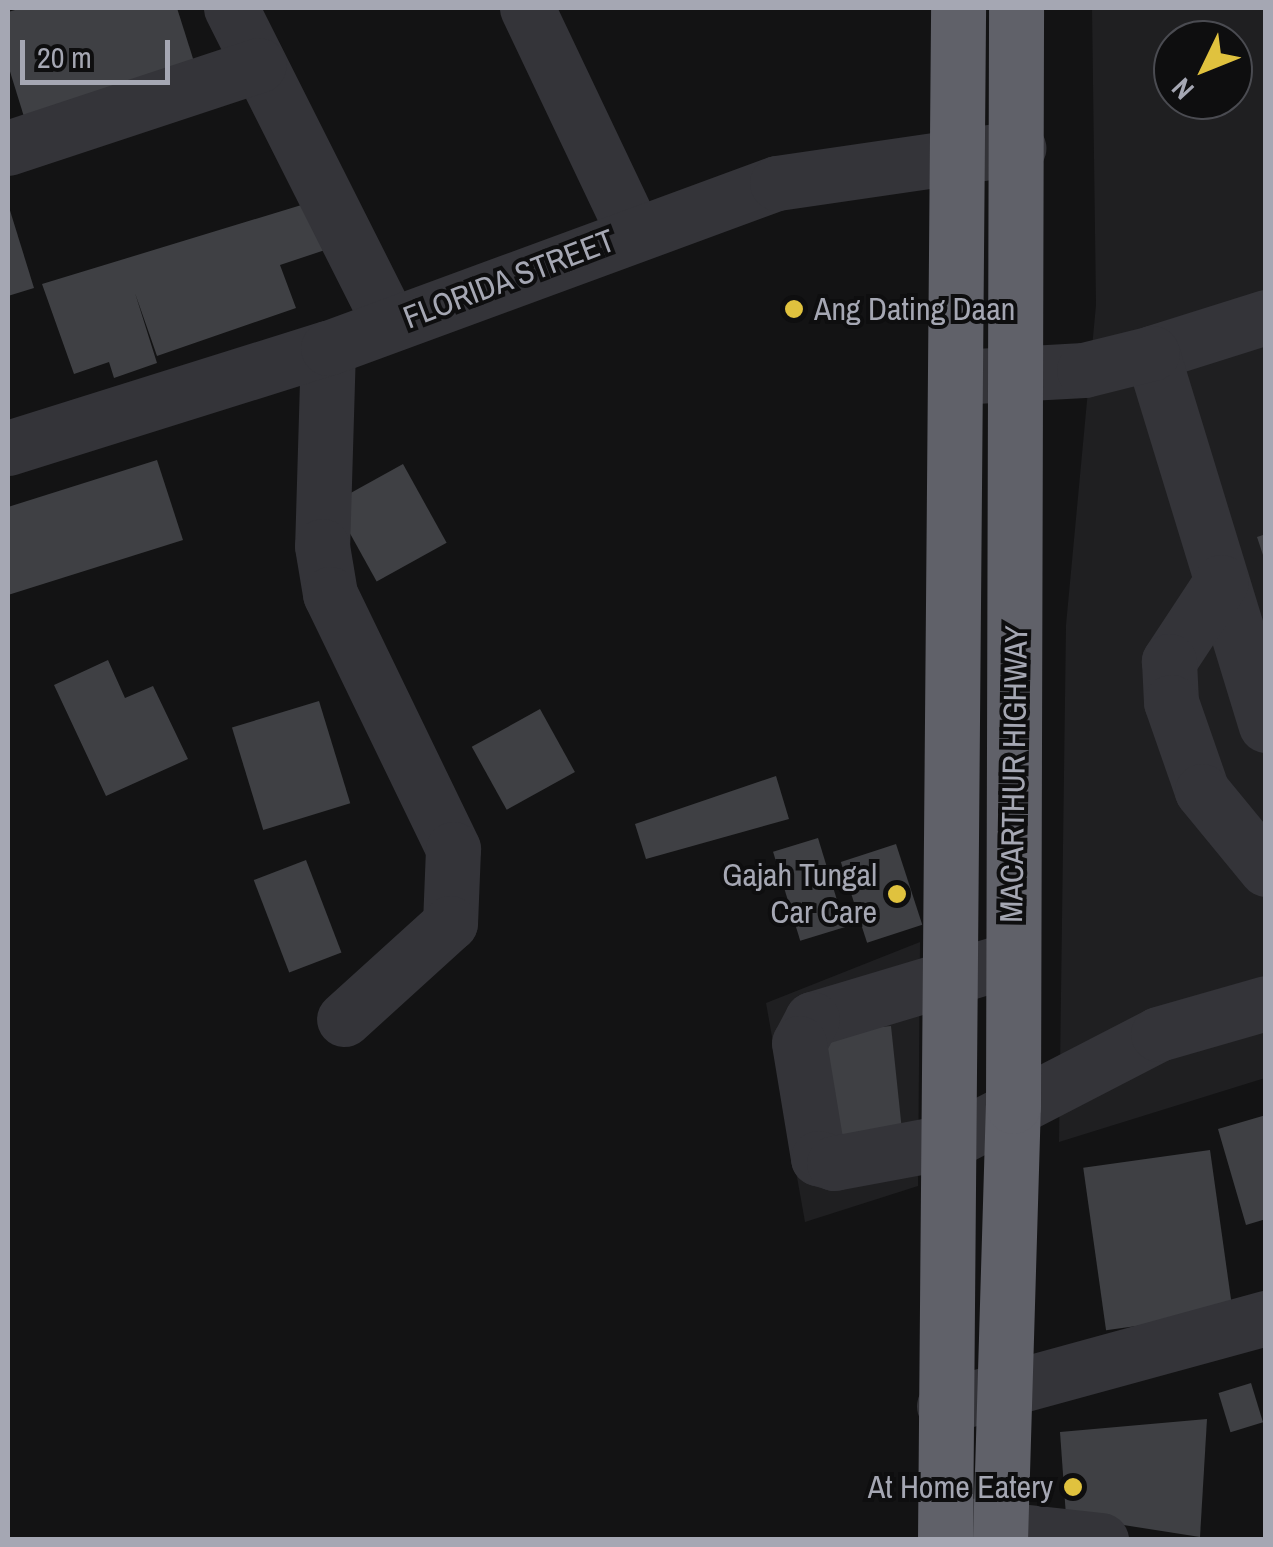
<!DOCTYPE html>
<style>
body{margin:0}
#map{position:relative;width:1273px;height:1547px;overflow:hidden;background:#131314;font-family:"Archivo Narrow",sans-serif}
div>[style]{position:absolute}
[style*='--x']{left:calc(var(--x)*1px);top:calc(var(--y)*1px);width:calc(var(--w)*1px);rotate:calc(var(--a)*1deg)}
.built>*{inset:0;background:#1f1f21}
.building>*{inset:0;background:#3f4044;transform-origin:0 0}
.minor>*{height:55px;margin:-27.5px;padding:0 27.5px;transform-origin:27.5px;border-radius:27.5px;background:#343439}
.highway>*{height:55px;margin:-27.5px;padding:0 27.5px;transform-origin:27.5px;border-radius:27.5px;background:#606169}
.dots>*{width:28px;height:28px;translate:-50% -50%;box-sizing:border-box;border:5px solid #0e0e0f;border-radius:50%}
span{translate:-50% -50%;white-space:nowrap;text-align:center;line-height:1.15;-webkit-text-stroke:8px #0e0e0f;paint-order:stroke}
.street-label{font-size:32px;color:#a5a7b3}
.poi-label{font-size:32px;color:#a5a7b3}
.left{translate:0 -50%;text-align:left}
.right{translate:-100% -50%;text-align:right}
.frame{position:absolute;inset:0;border:10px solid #a5a7b3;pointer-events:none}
.north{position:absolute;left:1153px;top:20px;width:100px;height:100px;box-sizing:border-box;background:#0e0e0f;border:2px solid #4a4b51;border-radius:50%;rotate:227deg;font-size:28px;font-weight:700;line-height:40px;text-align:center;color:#a5a7b3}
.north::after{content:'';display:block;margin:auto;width:35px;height:45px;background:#e0c23e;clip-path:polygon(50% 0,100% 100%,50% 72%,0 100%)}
.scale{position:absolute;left:20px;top:40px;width:150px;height:45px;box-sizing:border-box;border:5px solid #a5a7b3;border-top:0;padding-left:12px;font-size:30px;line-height:35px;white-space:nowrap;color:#a5a7b3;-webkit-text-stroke:8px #0e0e0f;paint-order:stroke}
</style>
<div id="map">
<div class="built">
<div style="clip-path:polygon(evenodd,1092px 8px,1265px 8px,1265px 1078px,1059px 1142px,1066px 625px,1096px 305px,1092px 8px,1173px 40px,1233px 40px,1233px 100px,1173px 100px,1173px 40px)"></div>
<div style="clip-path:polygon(920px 942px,918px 1186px,805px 1222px,766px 1003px)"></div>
</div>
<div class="building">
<div style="clip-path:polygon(22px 8px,177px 8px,196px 68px,25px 120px,8px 65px,8px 12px)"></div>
<div style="clip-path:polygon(308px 203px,325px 250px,280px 265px,296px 308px,157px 356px,135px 293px,157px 363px,114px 378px,109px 362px,74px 374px,42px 284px)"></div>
<div style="clip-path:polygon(8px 204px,34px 288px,8px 296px)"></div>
<div style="clip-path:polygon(157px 460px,183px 540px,8px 595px,8px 507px)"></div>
<div style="left:403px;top:464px;width:90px;height:80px;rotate:61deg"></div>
<div style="clip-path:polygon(1266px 534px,1266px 561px,1265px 561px,1257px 537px)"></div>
<div style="clip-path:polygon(108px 660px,125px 698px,153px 686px,188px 759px,106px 796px,54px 685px)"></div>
<div style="left:319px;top:701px;width:107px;height:91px;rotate:73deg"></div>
<div style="left:540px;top:709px;width:72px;height:78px;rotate:61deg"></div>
<div style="clip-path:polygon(776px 776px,789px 819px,646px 859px,635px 824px)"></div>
<div style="left:818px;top:838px;width:93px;height:47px;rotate:73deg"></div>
<div style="left:896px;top:844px;width:85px;height:58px;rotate:72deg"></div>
<div style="left:306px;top:860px;width:99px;height:56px;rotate:69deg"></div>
<div style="left:891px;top:1026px;width:115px;height:68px;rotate:84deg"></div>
<div style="clip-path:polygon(1266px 1115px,1266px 1219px,1246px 1225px,1218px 1129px)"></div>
<div style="left:1210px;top:1150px;width:164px;height:128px;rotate:82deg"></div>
<div style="left:1251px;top:1383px;width:41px;height:34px;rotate:73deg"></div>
<div style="clip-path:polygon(1207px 1419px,1200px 1537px,1066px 1516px,1060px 1432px)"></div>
</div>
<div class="minor">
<div style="--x:231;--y:8;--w:354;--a:63.3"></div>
<div style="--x:527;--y:8;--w:247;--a:64.6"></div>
<div style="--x:8;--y:148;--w:264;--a:-18.3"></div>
<div style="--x:1266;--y:317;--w:120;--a:162.5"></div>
<div style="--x:1152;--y:353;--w:389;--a:73"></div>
<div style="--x:328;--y:348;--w:198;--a:91.7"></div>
<div style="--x:322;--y:546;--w:49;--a:80.5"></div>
<div style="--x:330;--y:594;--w:283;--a:64.2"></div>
<div style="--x:453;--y:849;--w:74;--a:92.3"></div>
<div style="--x:450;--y:923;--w:143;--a:137.8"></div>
<div style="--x:956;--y:377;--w:128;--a:-3.1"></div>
<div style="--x:1084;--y:370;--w:70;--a:-14"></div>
<div style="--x:8;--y:448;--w:335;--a:-17.4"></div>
<div style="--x:328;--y:348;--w:478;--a:-20.2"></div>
<div style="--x:777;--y:183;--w:244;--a:-8.3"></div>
<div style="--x:1221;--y:582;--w:95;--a:123.4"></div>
<div style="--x:1169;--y:661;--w:41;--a:87.2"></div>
<div style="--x:1171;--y:702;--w:94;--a:70.8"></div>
<div style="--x:1202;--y:791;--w:101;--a:50.6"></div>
<div style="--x:1012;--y:959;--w:209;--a:163.3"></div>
<div style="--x:812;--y:1019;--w:27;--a:118"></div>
<div style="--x:799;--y:1043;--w:117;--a:80.6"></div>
<div style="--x:818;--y:1158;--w:17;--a:17"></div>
<div style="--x:834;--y:1163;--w:119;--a:-10.6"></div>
<div style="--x:951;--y:1141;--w:233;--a:-27.3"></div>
<div style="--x:1158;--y:1034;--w:112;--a:-16"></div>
<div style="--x:944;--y:1406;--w:334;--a:-15.3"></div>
<div style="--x:956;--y:1524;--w:146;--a:6.3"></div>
</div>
<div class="highway">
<div style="--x:945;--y:1540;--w:1532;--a:-89.51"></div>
<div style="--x:1000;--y:1540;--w:434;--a:-88.3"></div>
<div style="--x:1013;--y:1106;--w:1098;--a:-89.84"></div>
</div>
<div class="dots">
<div style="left:794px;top:309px;background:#e0c23e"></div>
<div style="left:897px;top:894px;background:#e0c23e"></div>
<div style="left:1073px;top:1487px;background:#e0c23e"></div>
</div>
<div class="street-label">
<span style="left:509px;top:279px;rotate:-21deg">FLORIDA STREET</span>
<span style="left:1014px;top:774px;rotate:-89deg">MACARTHUR HIGHWAY</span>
</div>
<div class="poi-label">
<span class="left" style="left:814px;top:309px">Ang Dating Daan</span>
<span class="right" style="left:877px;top:894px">Gajah Tungal<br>Car Care</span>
<span class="right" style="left:1053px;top:1487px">At Home Eatery</span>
</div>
<div class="frame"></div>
<div class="north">N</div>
<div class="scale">20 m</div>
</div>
